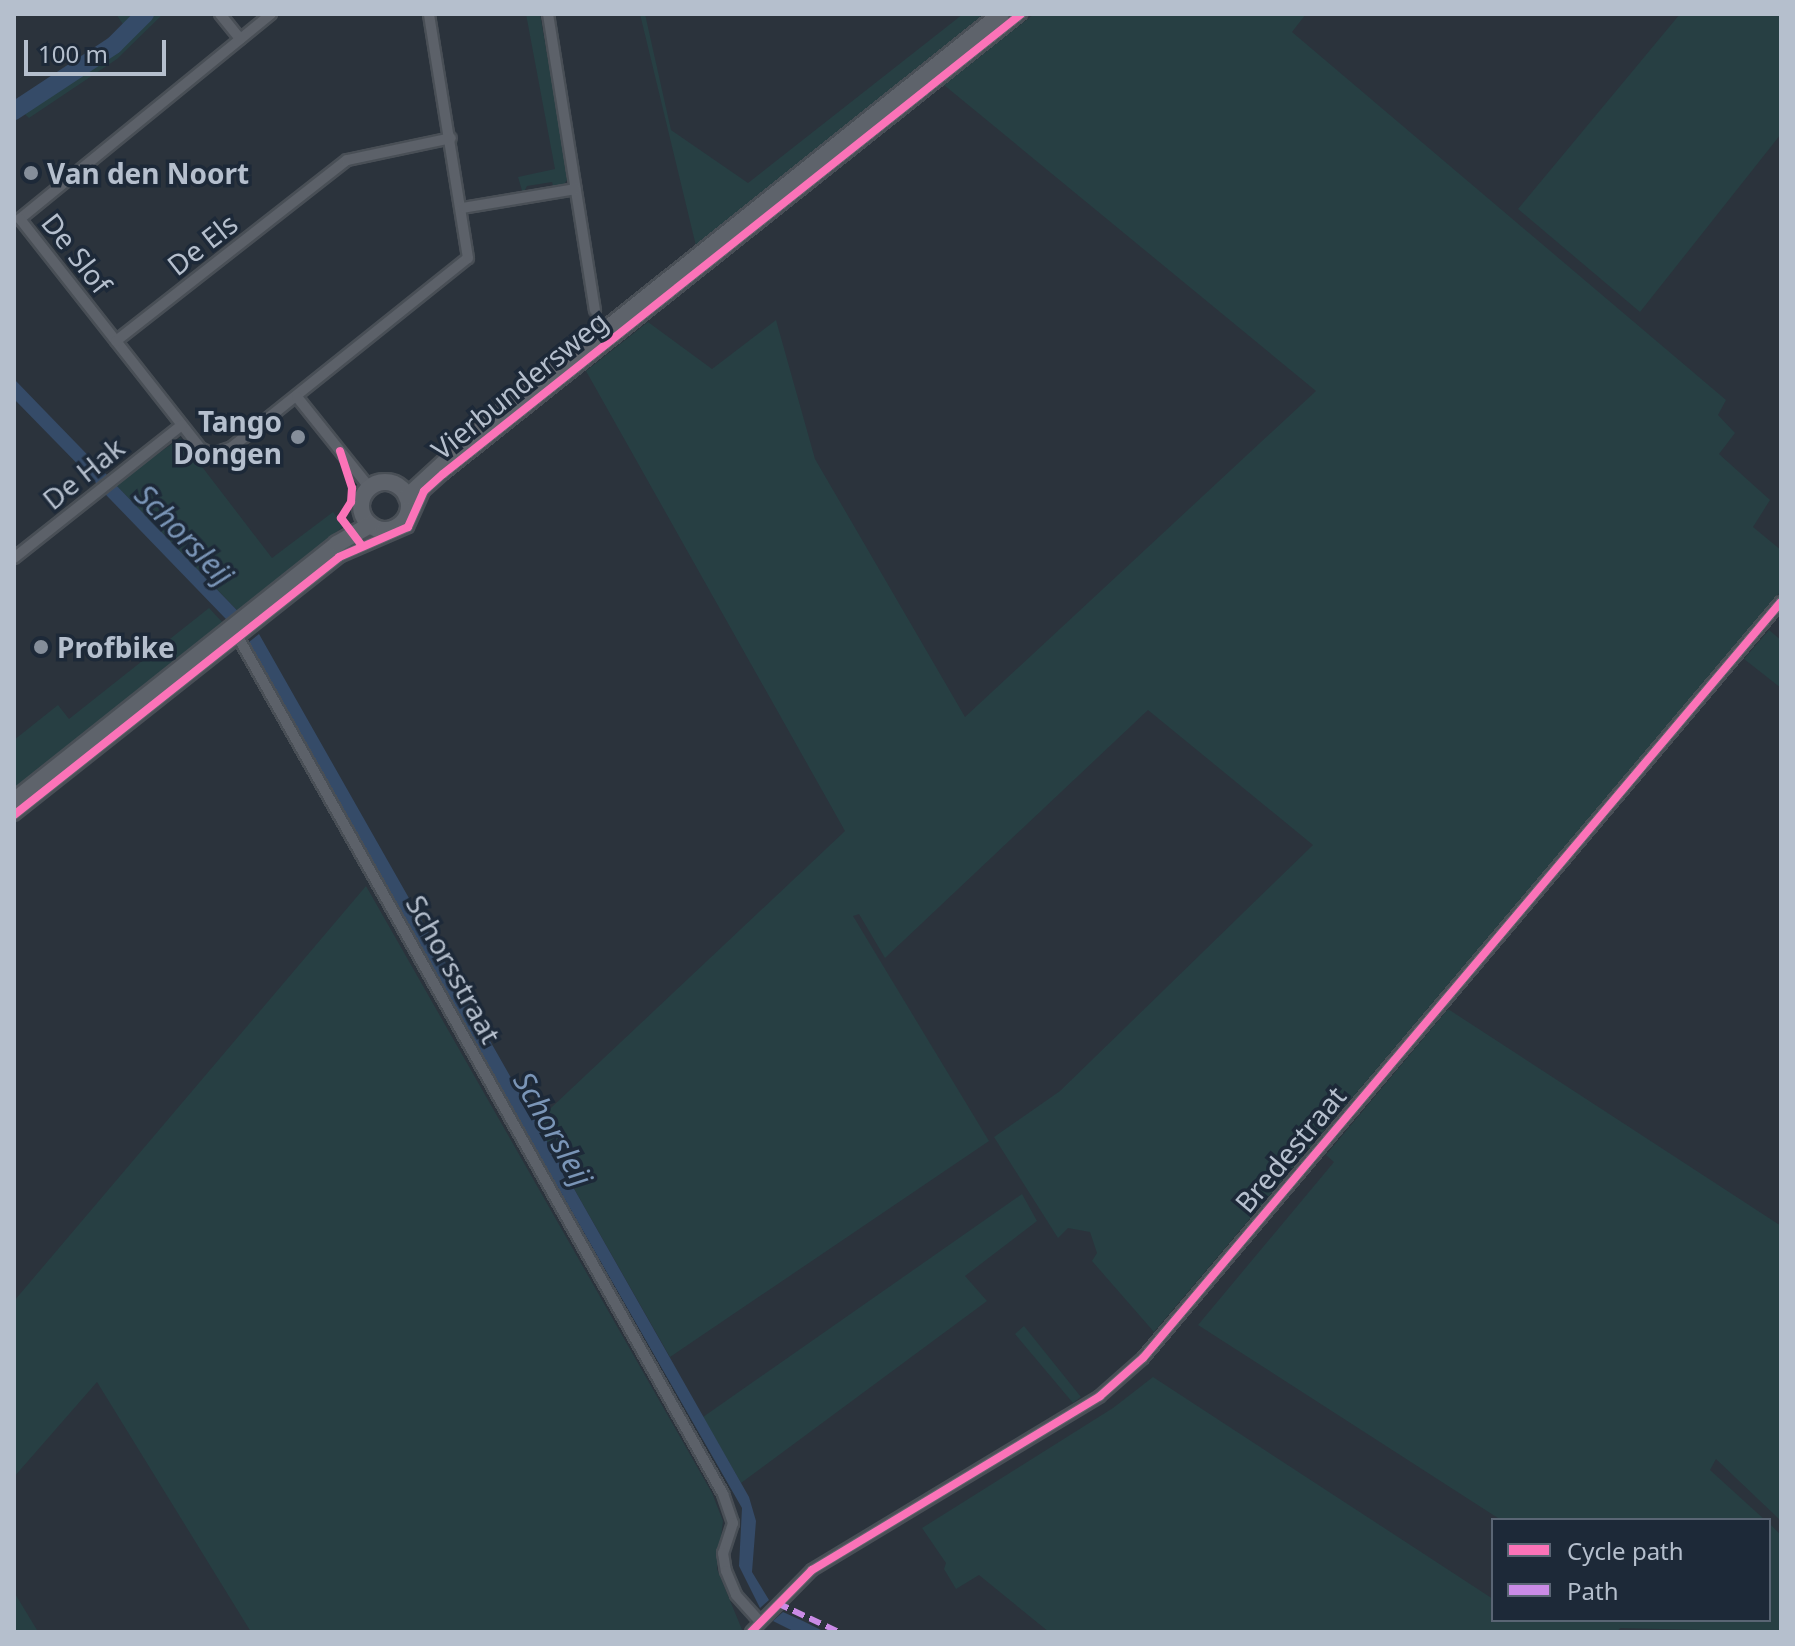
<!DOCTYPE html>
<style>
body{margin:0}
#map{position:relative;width:1795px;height:1646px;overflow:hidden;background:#2b333c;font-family:"Noto Sans",sans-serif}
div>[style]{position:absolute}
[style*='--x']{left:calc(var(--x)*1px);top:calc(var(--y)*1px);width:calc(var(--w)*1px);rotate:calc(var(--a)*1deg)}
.green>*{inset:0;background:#273f43}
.water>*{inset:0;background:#354b68;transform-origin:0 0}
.river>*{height:18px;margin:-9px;padding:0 9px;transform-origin:9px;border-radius:9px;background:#354b68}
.roads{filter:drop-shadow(2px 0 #494f56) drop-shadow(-2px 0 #494f56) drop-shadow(0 2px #494f56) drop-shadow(0 -2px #494f56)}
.street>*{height:10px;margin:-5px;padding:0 5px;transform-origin:5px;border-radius:5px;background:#5c6169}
.primary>*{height:16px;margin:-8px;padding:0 8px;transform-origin:8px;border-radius:8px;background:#5e636b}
.primary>.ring{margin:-8px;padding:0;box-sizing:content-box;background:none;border:16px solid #5e636b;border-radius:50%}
.quiet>*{height:6px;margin-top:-3px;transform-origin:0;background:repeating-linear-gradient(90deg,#ca8be6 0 12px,transparent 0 18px)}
.cycleway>*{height:8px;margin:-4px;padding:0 4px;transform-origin:4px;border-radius:4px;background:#fb73b8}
.dots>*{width:22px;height:22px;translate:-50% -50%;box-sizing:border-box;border:4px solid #1d2938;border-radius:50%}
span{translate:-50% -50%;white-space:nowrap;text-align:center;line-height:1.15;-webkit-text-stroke:7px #1d2938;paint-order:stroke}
.poi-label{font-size:28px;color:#b5bfcd;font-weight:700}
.left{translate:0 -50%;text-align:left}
.right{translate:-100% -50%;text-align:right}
.street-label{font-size:28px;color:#b5bfcd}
.water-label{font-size:30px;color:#7a95b7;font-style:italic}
.frame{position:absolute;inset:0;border:16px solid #b5bfcd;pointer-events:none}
.legend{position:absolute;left:1491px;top:1518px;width:280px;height:104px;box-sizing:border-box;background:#1d2938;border:2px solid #5a6574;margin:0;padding:10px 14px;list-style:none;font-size:24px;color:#b5bfcd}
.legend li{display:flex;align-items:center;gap:16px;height:40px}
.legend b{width:40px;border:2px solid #5a6574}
.scale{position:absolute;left:24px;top:40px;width:142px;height:36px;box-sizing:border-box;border:4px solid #b5bfcd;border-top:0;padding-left:10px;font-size:24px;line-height:28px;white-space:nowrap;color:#b5bfcd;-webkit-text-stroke:6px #1d2938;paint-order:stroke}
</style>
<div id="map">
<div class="green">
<div style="clip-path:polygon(116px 14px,163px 14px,117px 59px,29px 118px,18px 108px,101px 55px,127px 30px)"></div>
<div style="clip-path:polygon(526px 14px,540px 14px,569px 177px,563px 186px,554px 189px,552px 182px,527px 186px,523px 194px,518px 177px,555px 169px)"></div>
<div style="clip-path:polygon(640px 14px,645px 14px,671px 130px,748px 183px,963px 14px,984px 14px,696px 246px)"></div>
<div style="clip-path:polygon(1034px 14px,1306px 14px,1292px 32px,1726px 400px,1718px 415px,1735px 433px,1719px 454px,1770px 500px,1753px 527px,1781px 550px,1781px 591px,1154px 1332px,1092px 1261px,1097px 1253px,1090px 1232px,1068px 1228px,1058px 1238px,994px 1137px,1060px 1091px,1313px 845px,1148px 710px,885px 958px,859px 914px,853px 916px,989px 1141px,670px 1357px,536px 1122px,845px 831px,586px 371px,648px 322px,712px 369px,776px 320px,815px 459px,965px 717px,1316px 391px,944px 85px)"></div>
<div style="clip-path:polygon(1680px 14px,1781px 14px,1781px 134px,1640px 312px,1518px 209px)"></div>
<div style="clip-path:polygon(180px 438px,272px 558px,333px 512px,344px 526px,238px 611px,115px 484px)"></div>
<div style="clip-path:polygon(209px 608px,225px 625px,14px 790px,14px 740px,58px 705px,69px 719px)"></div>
<div style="clip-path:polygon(1769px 630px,1781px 640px,1781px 688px,1744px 659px)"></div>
<div style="clip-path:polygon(366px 886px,712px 1493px,723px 1521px,717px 1569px,743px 1632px,251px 1632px,97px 1382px,14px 1477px,14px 1301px)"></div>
<div style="clip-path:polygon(1448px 1009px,1781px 1226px,1781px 1521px,1716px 1459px,1710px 1470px,1765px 1520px,1501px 1520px,1198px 1325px,1334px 1162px,1326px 1155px)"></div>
<div style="clip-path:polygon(1022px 1194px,1037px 1221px,965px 1276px,987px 1301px,741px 1483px,703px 1417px)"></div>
<div style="clip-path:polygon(1024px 1326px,1081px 1397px,1073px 1403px,1015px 1334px)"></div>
<div style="clip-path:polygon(1153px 1377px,1493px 1599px,1493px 1620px,1769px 1620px,1769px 1523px,1781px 1535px,1781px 1632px,1620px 1628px,1617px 1632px,1049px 1632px,979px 1575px,956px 1589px,944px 1569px,946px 1563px,922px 1528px,1113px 1408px)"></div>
<div style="clip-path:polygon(14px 1592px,37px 1630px,36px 1632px,14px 1632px)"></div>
</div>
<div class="water">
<div style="clip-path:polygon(14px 379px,109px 477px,98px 485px,14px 399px)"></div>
<div style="left:115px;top:484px;width:177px;height:14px;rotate:46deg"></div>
<div style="clip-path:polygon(259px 634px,749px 1497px,756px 1521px,752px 1572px,769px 1600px,760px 1608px,739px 1566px,742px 1508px,332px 793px,249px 642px)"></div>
<div style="clip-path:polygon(783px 1612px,803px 1621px,825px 1632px,795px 1632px,773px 1621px)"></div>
</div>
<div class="river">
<div style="--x:14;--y:111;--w:120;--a:-33.4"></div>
<div style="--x:114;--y:45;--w:44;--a:-45"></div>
</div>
<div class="roads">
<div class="street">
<div style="--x:220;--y:14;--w:32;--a:51"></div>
<div style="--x:271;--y:14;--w:324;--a:140.8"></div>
<div style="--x:20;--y:219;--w:291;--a:51.8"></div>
<div style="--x:200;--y:448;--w:13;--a:27"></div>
<div style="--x:212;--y:454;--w:21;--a:-19"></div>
<div style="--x:232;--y:447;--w:302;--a:-38.7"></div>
<div style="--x:468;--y:258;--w:247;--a:-99.1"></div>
<div style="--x:548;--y:14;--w:300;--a:81"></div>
<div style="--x:462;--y:208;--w:115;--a:-9.5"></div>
<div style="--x:116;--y:341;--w:293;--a:-38.1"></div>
<div style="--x:347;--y:160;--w:106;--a:-11.9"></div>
<div style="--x:297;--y:397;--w:117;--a:51.3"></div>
<div style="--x:14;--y:558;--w:214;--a:-38.4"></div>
<div style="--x:238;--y:637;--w:985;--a:60.49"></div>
<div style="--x:723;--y:1494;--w:31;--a:71"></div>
<div style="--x:733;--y:1523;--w:32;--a:108"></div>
<div style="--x:723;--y:1553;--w:18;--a:81"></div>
<div style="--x:726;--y:1571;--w:26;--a:67"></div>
<div style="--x:736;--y:1595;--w:36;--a:48"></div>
<div style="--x:14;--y:815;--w:415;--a:-38.4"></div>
<div style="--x:339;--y:557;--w:75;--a:-23.5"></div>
<div style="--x:408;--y:527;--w:39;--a:-66"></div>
<div style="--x:424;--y:491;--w:25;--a:-42"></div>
<div style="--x:443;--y:474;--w:739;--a:-38.51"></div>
<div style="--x:751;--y:1632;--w:87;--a:-45.5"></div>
<div style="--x:812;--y:1570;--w:336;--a:-31.1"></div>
<div style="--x:1100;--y:1396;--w:57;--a:-41.5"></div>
<div style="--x:1143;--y:1358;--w:989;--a:-49.84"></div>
</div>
<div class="primary">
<div class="ring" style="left:361px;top:482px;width:32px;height:32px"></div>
<div style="--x:407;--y:497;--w:90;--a:-42.7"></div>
<div style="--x:473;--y:436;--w:676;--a:-38.63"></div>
<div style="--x:14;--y:801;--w:413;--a:-38.5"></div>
<div style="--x:337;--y:544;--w:38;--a:-30"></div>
</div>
</div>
<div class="quiet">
<div style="--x:777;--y:1603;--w:68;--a:25.1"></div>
</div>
<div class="cycleway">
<div style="--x:340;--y:451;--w:39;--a:72"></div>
<div style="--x:352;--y:488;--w:14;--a:94"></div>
<div style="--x:351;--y:502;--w:19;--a:122"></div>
<div style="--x:341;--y:518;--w:35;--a:53"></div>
<div style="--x:14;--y:815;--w:415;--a:-38.4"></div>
<div style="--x:339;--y:557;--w:75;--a:-23.5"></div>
<div style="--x:408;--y:527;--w:39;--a:-66"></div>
<div style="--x:424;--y:491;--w:25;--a:-42"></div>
<div style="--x:443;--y:474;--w:739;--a:-38.51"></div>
<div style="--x:751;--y:1632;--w:87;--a:-45.5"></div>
<div style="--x:812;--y:1570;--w:336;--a:-31.1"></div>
<div style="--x:1100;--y:1396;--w:57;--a:-41.5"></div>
<div style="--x:1143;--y:1358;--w:989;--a:-49.84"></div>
</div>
<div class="dots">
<div style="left:31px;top:173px;background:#858e9a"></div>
<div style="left:298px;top:437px;background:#858e9a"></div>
<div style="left:41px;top:647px;background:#858e9a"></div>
</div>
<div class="poi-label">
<span class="left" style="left:47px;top:173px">Van den Noort</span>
<span class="right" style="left:282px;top:437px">Tango<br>Dongen</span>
<span class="left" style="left:57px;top:647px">Profbike</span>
</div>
<div class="street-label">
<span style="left:202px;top:244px;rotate:-38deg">De Els</span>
<span style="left:77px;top:253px;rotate:52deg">De Slof</span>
<span style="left:519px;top:385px;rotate:-39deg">Vierbundersweg</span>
<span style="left:83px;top:473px;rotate:-39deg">De Hak</span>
<span style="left:454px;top:969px;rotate:61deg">Schorsstraat</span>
<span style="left:1290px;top:1149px;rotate:-50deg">Bredestraat</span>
</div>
<div class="water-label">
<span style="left:184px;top:535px;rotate:46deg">Schorsleij</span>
<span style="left:553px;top:1129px;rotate:60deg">Schorsleij</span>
</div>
<div class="frame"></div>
<ul class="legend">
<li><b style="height:10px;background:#fb73b8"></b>Cycle path</li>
<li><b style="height:10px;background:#ca8be6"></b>Path</li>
</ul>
<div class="scale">100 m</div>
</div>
